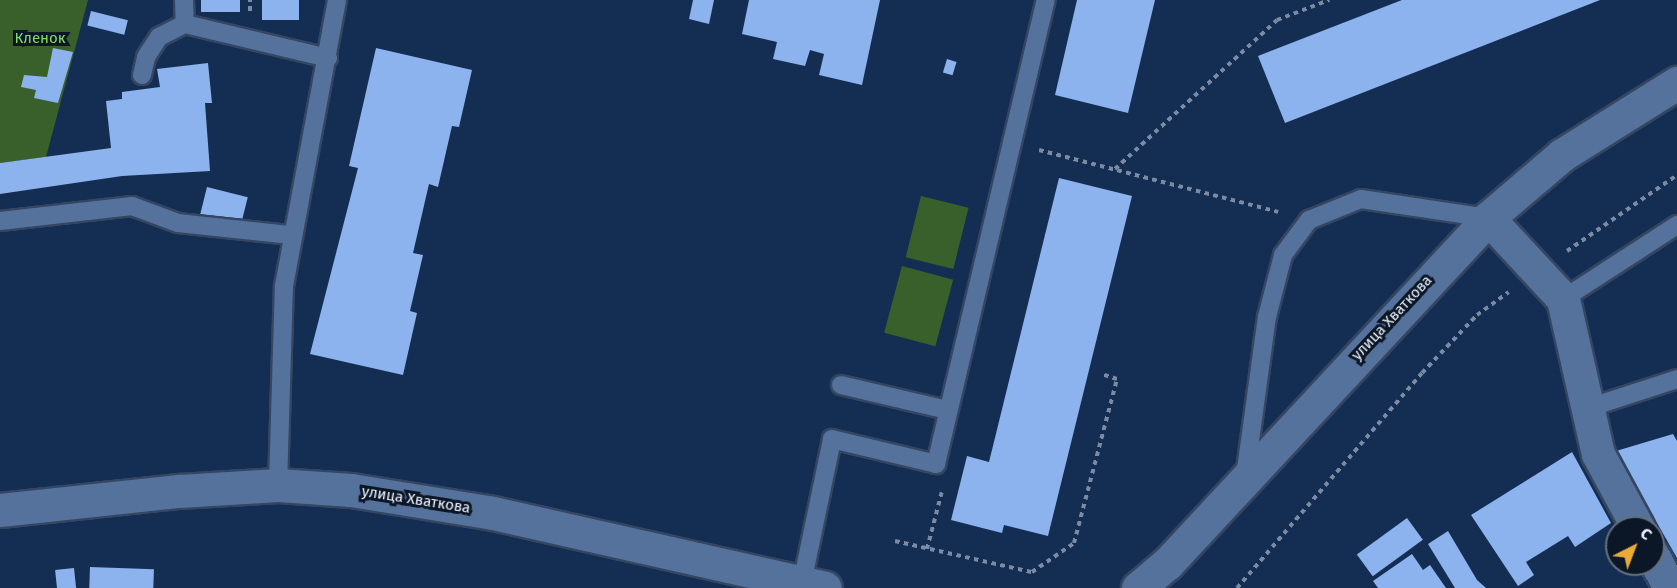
<!DOCTYPE html>
<meta charset="utf-8">
<style>
body{margin:0}
#map{position:relative;width:1677px;height:588px;overflow:hidden;background:#142e53;font-family:"Fira Sans",sans-serif}
div>[style]{position:absolute}
[style*='--x']{left:calc(var(--x)*1px);top:calc(var(--y)*1px);width:calc(var(--w)*1px);rotate:calc(var(--a)*1deg)}
.green>*{inset:0;background:#39602a;transform-origin:0 0}
.building>*{inset:0;background:#8cb3ed;transform-origin:0 0}
.path>*{height:4px;margin-top:-2px;transform-origin:0;background:repeating-linear-gradient(90deg,#7a8ba3 0 4.5px,transparent 0 9px)}
.roads{filter:drop-shadow(2px 0 #344662) drop-shadow(-2px 0 #344662) drop-shadow(0 2px #344662) drop-shadow(0 -2px #344662)}
.lane>*{height:18px;margin:-9px;padding:0 9px;transform-origin:9px;border-radius:9px;background:#55729c}
.street>*{height:33px;margin:-16.5px;padding:0 16.5px;transform-origin:16.5px;border-radius:16.5px;background:#55729c}
.secondary>*{height:33px;margin:-16.5px;padding:0 16.5px;transform-origin:16.5px;border-radius:16.5px;background:#55729c}
span{translate:-50% -50%;white-space:nowrap;text-align:center;line-height:1.15;-webkit-text-stroke:6px #0b1727;paint-order:stroke}
.park-label{font-size:15px;color:#82dd5d}
.street-label{font-size:15px;color:#ecf3fc}
.north{position:absolute;left:1605px;top:516px;width:60px;height:60px;box-sizing:border-box;background:#0b1727;border:2px solid #656f7c;border-radius:50%;rotate:42deg;font-size:16px;font-weight:700;line-height:24px;text-align:center;color:#ecf3fc}
.north::after{content:'';display:block;margin:auto;width:21px;height:27px;background:#eaaa38;clip-path:polygon(50% 0,100% 100%,50% 72%,0 100%)}
</style>
<div id="map">
<div class="green">
<div style="clip-path:polygon(0 0,88px 0,46px 157px,0 163px)"></div>
<div style="left:921px;top:196px;width:49px;height:63px;rotate:14deg"></div>
<div style="left:902px;top:266px;width:53px;height:69px;rotate:15deg"></div>
</div>
<div class="building">
<div style="left:201px;top:0;width:39px;height:12px"></div>
<div style="left:262px;top:0;width:37px;height:20px"></div>
<div style="clip-path:polygon(693px 0,714px 0,709px 24px,689px 19px)"></div>
<div style="clip-path:polygon(749px 0,880px 0,862px 85px,819px 75px,824px 54px,810px 50px,805px 66px,773px 59px,777px 42px,742px 34px)"></div>
<div style="clip-path:polygon(1077px 0,1155px 0,1128px 113px,1055px 95px)"></div>
<div style="clip-path:polygon(1402px 0,1600px 0,1285px 123px,1258px 56px)"></div>
<div style="left:91px;top:11px;width:38px;height:15px;rotate:14deg"></div>
<div style="clip-path:polygon(53px 48px,73px 52px,58px 103px,34px 98px,36px 90px,21px 87px,24px 75px,47px 77px)"></div>
<div style="clip-path:polygon(376px 48px,472px 70px,459px 127px,452px 126px,438px 187px,429px 184px,413px 253px,423px 255px,410px 311px,417px 313px,403px 375px,310px 354px,358px 168px,349px 166px)"></div>
<div style="left:947px;top:59px;width:10px;height:14px;rotate:17deg"></div>
<div style="clip-path:polygon(208px 63px,212px 103px,205px 103px,210px 171px,122px 176px,0 194px,0 163px,111px 148px,106px 101px,122px 99px,122px 92px,160px 87px,157px 69px)"></div>
<div style="clip-path:polygon(1059px 178px,1132px 196px,1048px 536px,1004px 525px,1002px 533px,951px 520px,967px 456px,989px 462px)"></div>
<div style="left:207px;top:187px;width:42px;height:28px;rotate:14deg"></div>
<div style="clip-path:polygon(1673px 434px,1677px 441px,1677px 558px,1616px 451px)"></div>
<div style="clip-path:polygon(1572px 452px,1611px 523px,1575px 547px,1568px 536px,1526px 562px,1534px 575px,1518px 586px,1471px 515px)"></div>
<div style="left:1407px;top:518px;width:27px;height:62px;rotate:54deg"></div>
<div style="clip-path:polygon(1448px 531px,1477px 580px,1486px 588px,1455px 588px,1428px 544px)"></div>
<div style="clip-path:polygon(1412px 554px,1423px 570px,1430px 565px,1446px 588px,1378px 588px,1373px 581px)"></div>
<div style="left:90px;top:567px;width:64px;height:21px;rotate:2deg"></div>
<div style="left:74px;top:568px;width:20px;height:19px;rotate:84deg"></div>
</div>
<div class="path">
<div style="--x:250;--y:11;--w:11;--a:-90"></div>
<div style="--x:1039;--y:150;--w:247;--a:14.5"></div>
<div style="--x:1115;--y:169;--w:220;--a:-42.6"></div>
<div style="--x:1277;--y:20;--w:56;--a:-21"></div>
<div style="--x:1567;--y:251;--w:134;--a:-34.6"></div>
<div style="--x:895;--y:541;--w:140;--a:12.8"></div>
<div style="--x:1032;--y:572;--w:51;--a:-34.6"></div>
<div style="--x:1074;--y:543;--w:170;--a:-75.3"></div>
<div style="--x:1117;--y:379;--w:16;--a:-162"></div>
<div style="--x:927;--y:549;--w:60;--a:-75.5"></div>
<div style="--x:1237;--y:588;--w:284;--a:-49.3"></div>
<div style="--x:1422;--y:373;--w:80;--a:-46.5"></div>
<div style="--x:1477;--y:315;--w:39;--a:-36"></div>
</div>
<div class="roads">
<div class="lane">
<div style="--x:184;--y:0;--w:24;--a:88"></div>
<div style="--x:185;--y:24;--w:147;--a:13.4"></div>
<div style="--x:142;--y:75;--w:18;--a:-77"></div>
<div style="--x:146;--y:57;--w:24;--a:-57"></div>
<div style="--x:159;--y:37;--w:29;--a:-27"></div>
<div style="--x:0;--y:221;--w:133;--a:-6.5"></div>
<div style="--x:132;--y:206;--w:49;--a:20.3"></div>
<div style="--x:178;--y:223;--w:114;--a:6.1"></div>
<div style="--x:1563;--y:299;--w:136;--a:-33"></div>
<div style="--x:841;--y:385;--w:110;--a:13.2"></div>
<div style="--x:1588;--y:408;--w:94;--a:-18"></div>
<div style="--x:1245;--y:477;--w:162;--a:-82.2"></div>
<div style="--x:1267;--y:317;--w:64;--a:-75.5"></div>
<div style="--x:1283;--y:255;--w:44;--a:-53.4"></div>
<div style="--x:1309;--y:220;--w:56;--a:-22"></div>
<div style="--x:1361;--y:199;--w:128;--a:8.5"></div>
<div style="--x:278;--y:485;--w:199;--a:-88.3"></div>
<div style="--x:284;--y:286;--w:291;--a:-79.5"></div>
<div style="--x:802;--y:583;--w:147;--a:-78.2"></div>
<div style="--x:832;--y:439;--w:107;--a:13.5"></div>
<div style="--x:936;--y:464;--w:477;--a:-76.7"></div>
</div>
<div class="street">
<div style="--x:1488;--y:218;--w:110;--a:47.2"></div>
<div style="--x:1563;--y:299;--w:159;--a:77.3"></div>
<div style="--x:1598;--y:454;--w:84;--a:61.6"></div>
<div style="--x:1653;--y:556;--w:36;--a:62"></div>
</div>
<div class="secondary">
<div style="--x:0;--y:510;--w:180;--a:-6.1"></div>
<div style="--x:179;--y:491;--w:99;--a:-3.5"></div>
<div style="--x:278;--y:485;--w:73;--a:3.9"></div>
<div style="--x:351;--y:490;--w:144;--a:9.2"></div>
<div style="--x:493;--y:513;--w:340;--a:12.7"></div>
<div style="--x:1138;--y:588;--w:38;--a:-40"></div>
<div style="--x:1167;--y:564;--w:472;--a:-47.1"></div>
<div style="--x:1488;--y:218;--w:97;--a:-40.4"></div>
<div style="--x:1562;--y:155;--w:136;--a:-32.1"></div>
</div>
</div>
<div class="park-label">
<span style="left:40px;top:39px">Кленок</span>
</div>
<div class="street-label">
<span style="left:1392px;top:318px;rotate:-47deg">улица Хваткова</span>
<span style="left:416px;top:500px;rotate:9deg">улица Хваткова</span>
</div>
<div class="north">С</div>
</div>
